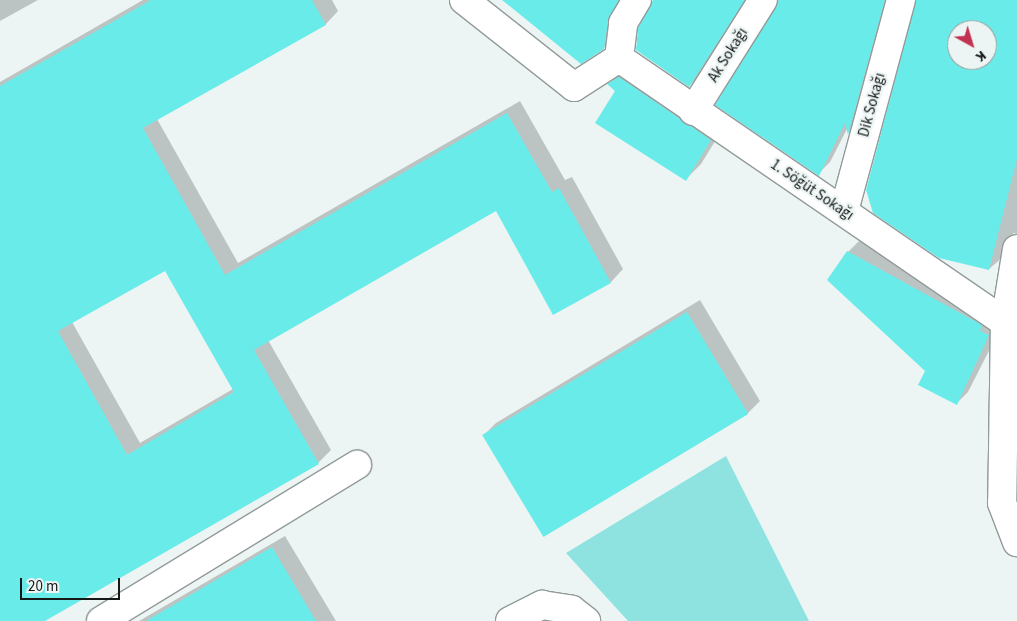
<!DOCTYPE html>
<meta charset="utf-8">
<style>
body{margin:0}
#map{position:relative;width:1017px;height:621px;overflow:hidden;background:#ecf5f4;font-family:"Source Sans 3",sans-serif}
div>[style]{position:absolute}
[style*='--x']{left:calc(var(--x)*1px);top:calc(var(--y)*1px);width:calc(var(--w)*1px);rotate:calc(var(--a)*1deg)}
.green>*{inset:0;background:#8ee3e0}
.shadow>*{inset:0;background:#0003}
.building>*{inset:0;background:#69ece9;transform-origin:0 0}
.roads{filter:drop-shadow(1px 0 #929a9a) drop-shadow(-1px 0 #929a9a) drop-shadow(0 1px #929a9a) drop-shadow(0 -1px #929a9a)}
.minor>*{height:28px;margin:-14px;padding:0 14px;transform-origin:14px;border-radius:14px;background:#fff}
span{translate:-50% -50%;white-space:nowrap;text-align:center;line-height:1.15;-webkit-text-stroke:4.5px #ecf5f4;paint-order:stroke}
.street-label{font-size:15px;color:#141817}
.north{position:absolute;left:947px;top:20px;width:50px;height:50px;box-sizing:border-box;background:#ecf5f4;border:1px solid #969d9c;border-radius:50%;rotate:141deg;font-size:14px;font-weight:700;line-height:20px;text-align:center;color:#141817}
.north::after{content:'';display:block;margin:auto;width:18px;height:22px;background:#c33252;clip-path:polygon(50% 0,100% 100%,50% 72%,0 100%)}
.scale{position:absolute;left:20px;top:578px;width:100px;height:22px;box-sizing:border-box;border:2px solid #141817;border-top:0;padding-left:6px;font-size:15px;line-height:18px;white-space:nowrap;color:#141817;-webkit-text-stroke:4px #ecf5f4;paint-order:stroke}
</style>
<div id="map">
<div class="green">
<div style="clip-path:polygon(726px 456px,809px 621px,628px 621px,566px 553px)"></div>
</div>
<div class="shadow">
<div style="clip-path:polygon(0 0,38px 0,0 21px)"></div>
<div style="clip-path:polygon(evenodd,143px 0,332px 0,338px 11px,326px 24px,157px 119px,238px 263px,520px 101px,565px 180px,572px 177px,623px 269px,611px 282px,554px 313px,496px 209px,268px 340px,331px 450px,318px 463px,42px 621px,0 621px,0 82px,143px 0,166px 270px,233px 389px,140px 443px,72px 322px,166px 270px)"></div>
<div style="clip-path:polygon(507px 0,623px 0,616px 36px,604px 48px)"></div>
<div style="clip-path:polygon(654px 0,748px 0,701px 74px,689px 86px)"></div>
<div style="clip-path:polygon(778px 0,893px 0,860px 121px,849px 132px,848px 127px,830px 162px,818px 174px)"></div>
<div style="clip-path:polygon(evenodd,917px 0,1017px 0,1017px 234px,1013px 233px,1010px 251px,989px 269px,917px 0,957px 30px,987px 30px,987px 60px,957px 60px,957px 30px)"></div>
<div style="clip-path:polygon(623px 70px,725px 125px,701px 164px,686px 179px,609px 84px)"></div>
<div style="clip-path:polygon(859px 241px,1000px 319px,1000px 329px,968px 392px,957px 403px,927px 371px,848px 252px)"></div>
<div style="clip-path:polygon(700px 300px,760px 401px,748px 413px,483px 436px,496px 423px)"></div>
<div style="clip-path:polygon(285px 536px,336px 621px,139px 621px)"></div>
</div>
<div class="building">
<div style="clip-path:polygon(evenodd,151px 0,312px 0,326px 25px,143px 128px,225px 275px,507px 113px,552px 192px,559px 188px,611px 283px,553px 315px,496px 211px,254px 350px,319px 464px,45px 621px,0 621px,0 86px,151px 0,165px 271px,234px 392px,127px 455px,58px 331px,165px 271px)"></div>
<div style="clip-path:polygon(502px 0,619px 0,608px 21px,604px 49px,581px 64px)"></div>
<div style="clip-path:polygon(653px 0,745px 0,689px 87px,636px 50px,638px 28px)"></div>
<div style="clip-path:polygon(779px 0,885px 0,848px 135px,845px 123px,819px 176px,715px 105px)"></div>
<div style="clip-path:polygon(evenodd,916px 0,1017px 0,1017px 159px,989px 270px,939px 258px,873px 213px,866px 190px,916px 0,957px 30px,987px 30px,987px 60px,957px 60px,957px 30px)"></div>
<div style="clip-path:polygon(619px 77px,711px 140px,686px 181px,595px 123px,615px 91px,607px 84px)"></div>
<div style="clip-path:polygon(847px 251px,982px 325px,980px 331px,989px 335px,957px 405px,918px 385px,925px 371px,827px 280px)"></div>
<div style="left:687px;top:312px;width:119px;height:239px;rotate:59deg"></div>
<div style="clip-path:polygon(272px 547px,316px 621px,146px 621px)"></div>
</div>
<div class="roads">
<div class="minor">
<div style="--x:464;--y:0;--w:140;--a:38.3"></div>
<div style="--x:574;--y:87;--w:54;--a:-32.8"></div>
<div style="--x:619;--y:58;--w:468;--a:34.4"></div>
<div style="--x:619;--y:58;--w:35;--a:-83"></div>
<div style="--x:623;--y:23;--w:27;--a:-59"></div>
<div style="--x:693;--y:111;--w:131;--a:-57.8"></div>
<div style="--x:844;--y:211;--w:219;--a:-74.9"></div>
<div style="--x:1017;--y:249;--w:74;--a:99.3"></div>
<div style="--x:1005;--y:322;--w:181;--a:90.9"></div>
<div style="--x:1002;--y:503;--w:42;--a:69"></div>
<div style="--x:101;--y:621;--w:300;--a:-31.4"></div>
<div style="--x:510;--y:621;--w:36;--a:-27"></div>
<div style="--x:542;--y:605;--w:30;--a:9"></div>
<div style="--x:572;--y:610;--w:18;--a:38"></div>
</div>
</div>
<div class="street-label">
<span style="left:728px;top:55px;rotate:-58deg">Ak Sokağı</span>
<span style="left:872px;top:105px;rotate:-75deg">Dik Sokağı</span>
<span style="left:812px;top:190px;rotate:34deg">1. Söğüt Sokağı</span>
</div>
<div class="north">K</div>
<div class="scale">20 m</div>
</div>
